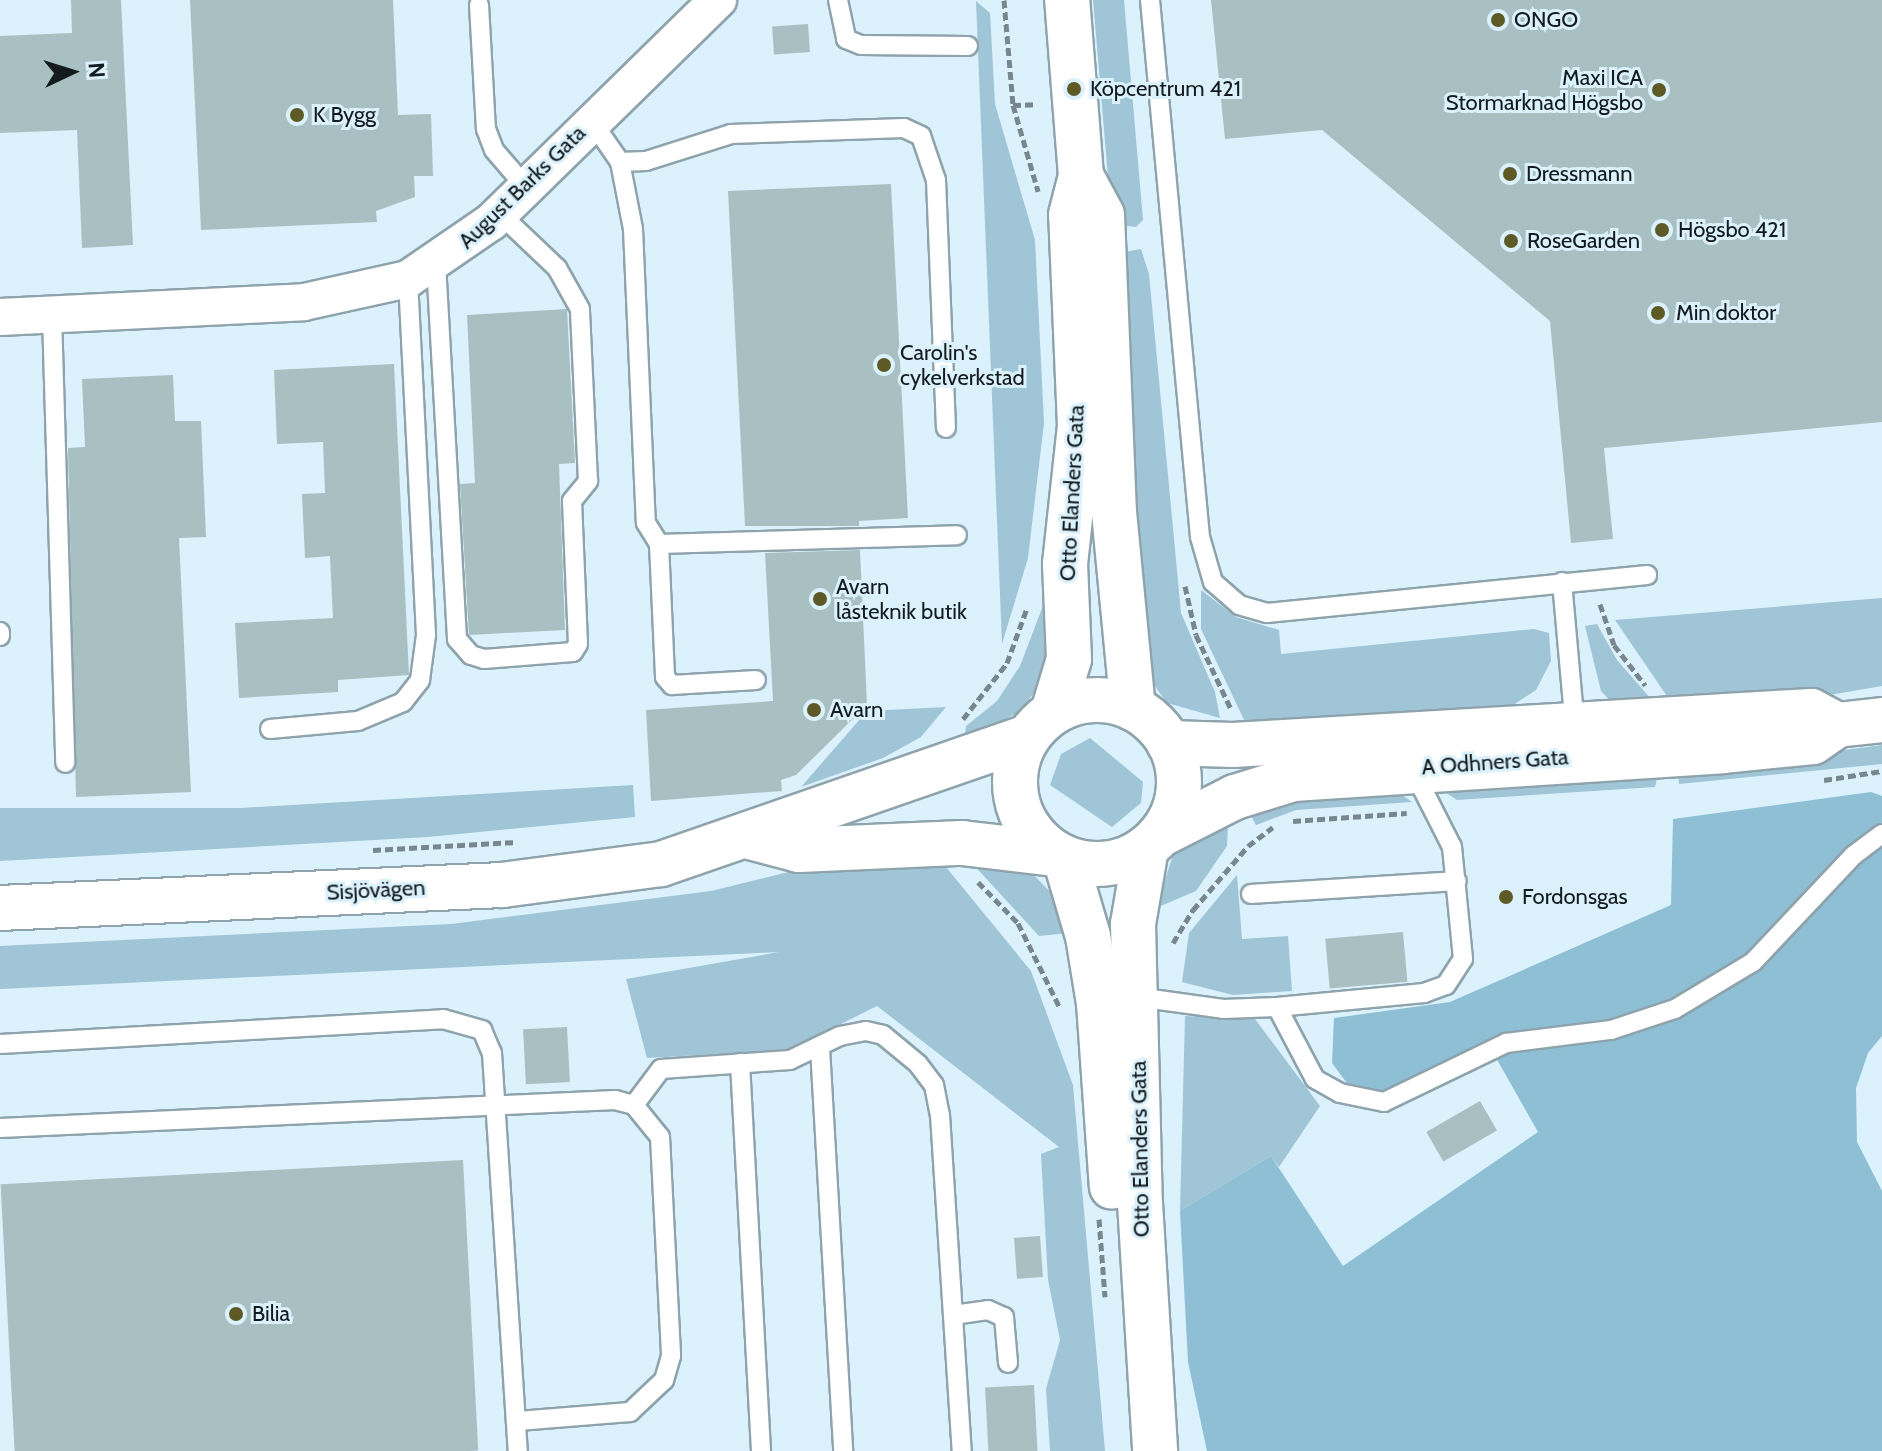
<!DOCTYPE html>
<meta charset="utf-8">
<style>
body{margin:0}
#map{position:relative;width:1882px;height:1451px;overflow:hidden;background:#dbf1fc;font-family:Cabin,sans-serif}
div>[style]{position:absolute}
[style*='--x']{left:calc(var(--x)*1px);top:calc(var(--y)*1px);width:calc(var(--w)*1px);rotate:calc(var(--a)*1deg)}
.green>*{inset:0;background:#9fc5d7}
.forest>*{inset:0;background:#8ebfd5}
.building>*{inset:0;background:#a8c0c2;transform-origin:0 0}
.path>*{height:5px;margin-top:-2.5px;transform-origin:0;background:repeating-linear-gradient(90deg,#78878e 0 8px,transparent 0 12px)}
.roads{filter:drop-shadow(2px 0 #8ea3ac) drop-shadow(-2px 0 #8ea3ac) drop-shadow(0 2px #8ea3ac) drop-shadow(0 -2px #8ea3ac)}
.service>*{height:18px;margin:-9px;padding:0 9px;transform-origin:9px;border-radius:9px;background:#fff}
.minor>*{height:36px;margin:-18px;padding:0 18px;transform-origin:18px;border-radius:18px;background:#fff}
.tertiary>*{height:44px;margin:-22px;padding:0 22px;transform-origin:22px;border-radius:22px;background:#fff}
.tertiary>.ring{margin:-22px;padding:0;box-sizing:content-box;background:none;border:44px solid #fff;border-radius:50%}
.dots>*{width:22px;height:22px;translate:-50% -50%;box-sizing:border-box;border:4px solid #dbf1fc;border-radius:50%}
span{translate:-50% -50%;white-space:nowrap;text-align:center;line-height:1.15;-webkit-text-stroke:6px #dbf1fc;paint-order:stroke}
.poi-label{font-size:22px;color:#131b1e}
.left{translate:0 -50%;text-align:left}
.right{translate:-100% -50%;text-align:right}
.street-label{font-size:22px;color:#131b1e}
.north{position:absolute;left:32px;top:32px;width:80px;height:80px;-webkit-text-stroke:6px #dbf1fc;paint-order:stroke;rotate:86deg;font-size:22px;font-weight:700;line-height:32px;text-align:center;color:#131b1e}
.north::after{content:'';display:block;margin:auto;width:28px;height:36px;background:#131b1e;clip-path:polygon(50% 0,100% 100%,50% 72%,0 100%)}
</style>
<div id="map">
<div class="green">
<div style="clip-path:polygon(1093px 0,1124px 0,1143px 220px,1136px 227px,1112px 224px)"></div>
<div style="clip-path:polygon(976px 1px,990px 13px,995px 104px,1035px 240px,1044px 423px,1028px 558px,1002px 644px)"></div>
<div style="clip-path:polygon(1141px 249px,1149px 274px,1181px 613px,1215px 692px,1220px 718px,1167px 703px,1149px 678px,1114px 254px)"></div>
<div style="clip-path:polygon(1049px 590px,1052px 640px,1044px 680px,1019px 712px,964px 741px,966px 726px,997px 701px,1020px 666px)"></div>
<div style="clip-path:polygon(1201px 590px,1236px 617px,1279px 630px,1281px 654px,1534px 629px,1549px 633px,1551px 661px,1536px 690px,1498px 715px,1244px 720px,1201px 629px)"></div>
<div style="clip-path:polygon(1882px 598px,1882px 686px,1771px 705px,1671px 702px,1615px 620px)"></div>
<div style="clip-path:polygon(1597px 624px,1617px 660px,1652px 700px,1618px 709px,1601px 691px,1585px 626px)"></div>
<div style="clip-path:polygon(946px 707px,921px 737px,883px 758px,801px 787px,867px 711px)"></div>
<div style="clip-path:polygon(1090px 738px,1143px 782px,1141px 803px,1112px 827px,1050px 785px,1061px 754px)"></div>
<div style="clip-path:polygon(1882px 745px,1882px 764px,1679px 784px,1678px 772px)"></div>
<div style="clip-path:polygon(1658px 775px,1655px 787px,1457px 800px,1442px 790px)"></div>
<div style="clip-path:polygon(633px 785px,635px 817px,428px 837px,0 861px,0 808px,241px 808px)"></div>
<div style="clip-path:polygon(1401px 794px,1412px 802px,1296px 810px,1256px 825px,1250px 814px,1254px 803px)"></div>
<div style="clip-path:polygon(1228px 825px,1227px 846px,1196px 891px,1156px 908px,1174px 852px)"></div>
<div style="clip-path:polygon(941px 861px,1031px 971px,1073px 1085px,1105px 1451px,1050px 1451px,1046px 1389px,1060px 1340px,1048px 1280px,1041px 1154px,1059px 1147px,877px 1006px,789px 1050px,647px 1058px,626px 979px,779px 952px,0 989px,0 946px,451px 924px,711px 891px,805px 868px)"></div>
<div style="clip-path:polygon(971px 862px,1032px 873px,1054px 896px,1069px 933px,1039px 936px)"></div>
<div style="clip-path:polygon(1237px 875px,1242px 939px,1288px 936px,1292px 991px,1233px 995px,1182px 982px,1189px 933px)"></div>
<div style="clip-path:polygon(1185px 1016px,1255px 1019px,1320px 1106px,1279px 1167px,1271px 1156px,1180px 1211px)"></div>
</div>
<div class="forest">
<div style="clip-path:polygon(1871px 792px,1882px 796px,1882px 1036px,1868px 1053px,1856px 1088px,1857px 1142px,1882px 1191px,1882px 1451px,1207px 1451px,1188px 1362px,1180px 1211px,1271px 1156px,1343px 1266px,1538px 1132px,1487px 1042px,1393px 1092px,1349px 1086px,1332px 1063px,1334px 1018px,1450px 1002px,1671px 905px,1673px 819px)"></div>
</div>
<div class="building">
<div style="clip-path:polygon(71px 0,121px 0,133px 245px,82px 248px,77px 130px,0 133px,0 36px,72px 33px)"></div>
<div style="clip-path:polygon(190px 0,393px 0,398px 115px,431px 114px,433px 176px,414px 176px,415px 197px,376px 211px,377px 222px,201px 230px)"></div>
<div style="clip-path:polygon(1211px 0,1882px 0,1882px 422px,1604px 448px,1613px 539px,1571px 543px,1550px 321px,1322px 130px,1225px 139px)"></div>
<div style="left:808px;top:24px;width:28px;height:36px;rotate:86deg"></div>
<div style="clip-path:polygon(891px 184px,908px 518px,859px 521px,859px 526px,745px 526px,728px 191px)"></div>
<div style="clip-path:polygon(567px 309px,575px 463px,559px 464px,565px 630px,469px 635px,460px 484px,475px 483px,467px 315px)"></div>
<div style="clip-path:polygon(394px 364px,409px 675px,338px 680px,338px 692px,239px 698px,235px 623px,333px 618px,330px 556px,305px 558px,302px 494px,325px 493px,323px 442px,277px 444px,274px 370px)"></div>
<div style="clip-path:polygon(173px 375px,175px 421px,201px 421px,206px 537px,179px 538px,191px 792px,76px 797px,68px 448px,85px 447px,82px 379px)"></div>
<div style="clip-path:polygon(860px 550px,867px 705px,796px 775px,781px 780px,782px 791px,651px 801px,646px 710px,773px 701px,765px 553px)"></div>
<div style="left:1403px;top:932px;width:50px;height:78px;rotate:85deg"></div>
<div style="left:567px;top:1027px;width:55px;height:44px;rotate:87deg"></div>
<div style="left:1480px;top:1101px;width:34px;height:62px;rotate:60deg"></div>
<div style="left:463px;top:1160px;width:291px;height:463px;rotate:87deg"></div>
<div style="left:1040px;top:1236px;width:41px;height:26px;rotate:86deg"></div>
<div style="left:1034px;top:1385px;width:66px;height:49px;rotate:87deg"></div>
</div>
<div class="path">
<div style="--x:1004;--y:0;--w:105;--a:85.1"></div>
<div style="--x:1013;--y:105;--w:90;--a:73.8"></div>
<div style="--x:1013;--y:105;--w:23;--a:-2"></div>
<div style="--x:1185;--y:586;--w:50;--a:77.3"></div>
<div style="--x:1196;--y:635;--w:80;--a:64.7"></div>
<div style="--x:1600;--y:604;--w:43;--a:71.1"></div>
<div style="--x:1614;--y:645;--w:51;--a:52.2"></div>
<div style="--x:963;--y:719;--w:71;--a:-51.8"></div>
<div style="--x:1007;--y:663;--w:59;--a:-70"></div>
<div style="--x:1824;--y:780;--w:59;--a:-8.8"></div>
<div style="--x:1293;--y:821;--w:114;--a:-4"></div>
<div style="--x:373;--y:850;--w:141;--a:-3.2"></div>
<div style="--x:978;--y:882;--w:57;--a:45.7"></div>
<div style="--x:1018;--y:923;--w:93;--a:63.7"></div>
<div style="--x:1173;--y:943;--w:39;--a:-59"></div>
<div style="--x:1193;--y:910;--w:84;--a:-49.3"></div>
<div style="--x:1248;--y:846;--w:31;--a:-37"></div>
<div style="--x:1099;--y:1219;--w:78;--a:85.6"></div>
</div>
<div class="roads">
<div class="service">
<div style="--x:838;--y:0;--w:40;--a:78"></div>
<div style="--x:846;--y:39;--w:16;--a:22"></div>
<div style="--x:861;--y:45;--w:107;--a:0.5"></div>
<div style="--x:1150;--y:0;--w:539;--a:84.68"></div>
<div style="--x:1200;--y:537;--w:47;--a:73.9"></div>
<div style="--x:1213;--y:582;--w:35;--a:41"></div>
<div style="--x:1239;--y:605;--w:29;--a:16"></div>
<div style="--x:1267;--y:613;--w:382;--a:-5.7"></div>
<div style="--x:479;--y:5;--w:124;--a:86.8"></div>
<div style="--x:486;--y:129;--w:22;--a:69"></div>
<div style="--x:494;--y:150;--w:48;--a:49.3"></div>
<div style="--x:591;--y:120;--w:51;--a:55.4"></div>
<div style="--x:620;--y:162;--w:68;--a:79"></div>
<div style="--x:633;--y:229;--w:294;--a:87.5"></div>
<div style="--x:646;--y:523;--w:25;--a:58"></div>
<div style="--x:659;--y:544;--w:298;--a:-1.7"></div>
<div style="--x:620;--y:162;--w:26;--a:-2"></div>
<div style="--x:646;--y:161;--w:89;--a:-17.6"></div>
<div style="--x:731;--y:134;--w:173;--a:-2"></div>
<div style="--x:904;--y:128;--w:19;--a:25"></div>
<div style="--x:921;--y:136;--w:46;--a:71.2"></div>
<div style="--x:936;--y:180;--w:248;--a:87.7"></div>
<div style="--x:436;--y:263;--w:377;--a:86.8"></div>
<div style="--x:457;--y:639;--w:21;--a:49"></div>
<div style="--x:471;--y:655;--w:14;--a:17"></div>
<div style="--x:484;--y:659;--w:89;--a:-4.5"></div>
<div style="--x:573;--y:652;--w:9;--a:-58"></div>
<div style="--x:578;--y:644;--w:143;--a:-92.4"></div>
<div style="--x:572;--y:501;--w:26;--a:-51"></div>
<div style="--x:588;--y:481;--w:172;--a:-92.7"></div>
<div style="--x:580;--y:309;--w:47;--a:-119.3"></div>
<div style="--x:557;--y:268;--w:80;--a:-136.5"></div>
<div style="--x:52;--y:315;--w:448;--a:88.3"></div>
<div style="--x:659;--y:544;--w:133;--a:87.4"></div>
<div style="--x:665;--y:677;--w:11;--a:49"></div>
<div style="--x:672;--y:685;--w:84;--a:-3.4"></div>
<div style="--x:1562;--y:582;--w:146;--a:84.9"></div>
<div style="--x:0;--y:632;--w:4;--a:90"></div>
<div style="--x:270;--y:729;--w:88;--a:-5.2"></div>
<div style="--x:358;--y:721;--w:49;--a:-22.9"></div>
<div style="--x:403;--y:702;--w:28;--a:-52"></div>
<div style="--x:420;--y:680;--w:45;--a:-82.4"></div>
<div style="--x:426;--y:635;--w:356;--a:-92.9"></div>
<div style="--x:1251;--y:894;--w:206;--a:-3.6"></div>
<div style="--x:1137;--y:997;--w:87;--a:7.9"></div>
<div style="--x:1223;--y:1009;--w:54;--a:-2.1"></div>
<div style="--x:1277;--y:1007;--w:148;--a:-5.4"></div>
<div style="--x:1424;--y:993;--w:23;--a:-20"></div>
<div style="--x:1446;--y:985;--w:31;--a:-57"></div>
<div style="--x:1463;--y:959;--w:113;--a:-95.6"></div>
<div style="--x:1452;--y:847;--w:86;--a:-116.9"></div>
<div style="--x:1277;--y:1007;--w:81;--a:62.2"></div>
<div style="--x:1315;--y:1079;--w:29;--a:29"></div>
<div style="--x:1340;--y:1093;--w:45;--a:11.6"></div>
<div style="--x:1384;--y:1102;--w:136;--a:-25.8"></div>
<div style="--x:1506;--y:1043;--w:106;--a:-7.1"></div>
<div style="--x:1611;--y:1030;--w:67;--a:-18.2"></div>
<div style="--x:1675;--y:1009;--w:91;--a:-31.1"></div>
<div style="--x:1753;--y:962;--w:147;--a:-46.7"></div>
<div style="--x:1854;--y:855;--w:35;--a:-37"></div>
<div style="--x:0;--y:1044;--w:444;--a:-3.2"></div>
<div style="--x:443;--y:1019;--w:41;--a:15.8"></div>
<div style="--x:482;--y:1030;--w:25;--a:67"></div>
<div style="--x:492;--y:1053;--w:399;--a:86.3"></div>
<div style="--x:820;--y:1048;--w:404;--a:86.7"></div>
<div style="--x:740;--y:1063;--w:389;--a:86.9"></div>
<div style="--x:634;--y:1105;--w:45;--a:-53.1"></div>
<div style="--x:661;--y:1069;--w:129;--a:-4"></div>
<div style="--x:790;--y:1060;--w:55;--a:-25.6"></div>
<div style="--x:840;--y:1036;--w:26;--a:-11"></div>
<div style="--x:866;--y:1031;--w:17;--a:13"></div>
<div style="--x:883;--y:1035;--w:45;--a:39.6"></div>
<div style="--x:918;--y:1064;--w:26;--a:53"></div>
<div style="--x:934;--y:1085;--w:31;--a:79"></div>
<div style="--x:940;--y:1115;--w:337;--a:86.3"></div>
<div style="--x:0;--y:1128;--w:616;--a:-2.61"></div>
<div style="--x:615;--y:1100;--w:20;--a:15"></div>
<div style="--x:634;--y:1105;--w:41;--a:50.9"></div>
<div style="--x:660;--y:1137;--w:219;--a:87.1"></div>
<div style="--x:671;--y:1356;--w:25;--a:106"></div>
<div style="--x:664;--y:1380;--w:47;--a:136.7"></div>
<div style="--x:630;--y:1412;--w:113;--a:175.4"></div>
<div style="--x:953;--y:1315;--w:35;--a:-8"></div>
<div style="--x:988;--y:1310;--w:17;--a:24"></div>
<div style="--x:1004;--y:1317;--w:46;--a:85"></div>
</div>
<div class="minor">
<div style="--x:0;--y:317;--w:304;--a:-2.8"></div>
<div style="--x:304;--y:302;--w:107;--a:-12.5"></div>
<div style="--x:408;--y:279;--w:101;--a:-34.5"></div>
<div style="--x:491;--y:222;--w:318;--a:-44.4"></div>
</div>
<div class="tertiary">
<div style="--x:1081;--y:176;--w:44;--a:61.7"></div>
<div style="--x:1102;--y:215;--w:297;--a:87.7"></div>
<div style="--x:1114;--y:512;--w:197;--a:84.5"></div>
<div class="ring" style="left:1015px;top:700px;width:120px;height:120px"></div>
<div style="--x:1053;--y:712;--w:55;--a:-73.2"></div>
<div style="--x:1069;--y:659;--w:95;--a:-92.4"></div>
<div style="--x:1065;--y:564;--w:139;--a:-83.8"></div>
<div style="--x:1080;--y:426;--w:211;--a:-92.4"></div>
<div style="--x:1071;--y:215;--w:40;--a:-75.6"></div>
<div style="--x:1081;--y:176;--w:177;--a:-94.5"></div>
<div style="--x:1169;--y:743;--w:64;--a:1.8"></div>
<div style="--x:1233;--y:745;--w:579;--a:-3.37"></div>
<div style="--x:1811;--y:711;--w:30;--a:28"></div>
<div style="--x:1160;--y:835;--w:84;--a:-26.9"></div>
<div style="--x:1235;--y:797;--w:61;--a:-17.2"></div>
<div style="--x:1293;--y:779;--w:430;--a:-3.7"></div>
<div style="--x:1722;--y:751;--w:91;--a:-5.6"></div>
<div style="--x:1813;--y:742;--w:29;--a:-35"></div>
<div style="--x:1837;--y:725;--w:45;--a:-6.3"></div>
<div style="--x:746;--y:836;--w:55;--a:14.8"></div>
<div style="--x:799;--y:850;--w:163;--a:-2.5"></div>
<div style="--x:962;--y:843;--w:95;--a:6.7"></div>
<div style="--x:1146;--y:848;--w:77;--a:99.7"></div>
<div style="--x:1133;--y:924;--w:279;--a:88.6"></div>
<div style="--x:1140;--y:1203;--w:248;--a:86.5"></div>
<div style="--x:1065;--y:858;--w:81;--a:73.6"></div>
<div style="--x:1088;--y:936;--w:68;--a:80.7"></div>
<div style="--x:1099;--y:1003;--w:184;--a:86"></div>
<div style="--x:0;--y:908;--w:503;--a:-2.62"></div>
<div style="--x:502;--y:885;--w:160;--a:-7.5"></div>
<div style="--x:661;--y:864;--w:388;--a:-19.1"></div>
</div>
</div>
<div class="dots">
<div style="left:1498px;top:20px;background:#5e5a26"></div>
<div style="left:1074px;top:89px;background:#5e5a26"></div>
<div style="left:1659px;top:90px;background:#5e5a26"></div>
<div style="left:297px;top:115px;background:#5e5a26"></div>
<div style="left:1510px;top:174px;background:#5e5a26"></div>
<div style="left:1662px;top:230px;background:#5e5a26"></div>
<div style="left:1511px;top:241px;background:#5e5a26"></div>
<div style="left:1658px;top:313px;background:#5e5a26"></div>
<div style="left:884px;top:365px;background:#5e5a26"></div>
<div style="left:820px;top:599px;background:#5e5a26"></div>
<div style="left:814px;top:710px;background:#5e5a26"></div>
<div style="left:1506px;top:897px;background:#5e5a26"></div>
<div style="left:236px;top:1314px;background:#5e5a26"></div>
</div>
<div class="poi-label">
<span class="left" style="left:1514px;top:20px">ONGO</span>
<span class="right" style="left:1643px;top:90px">Maxi ICA<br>Stormarknad Högsbo</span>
<span class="left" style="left:1090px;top:89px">Köpcentrum 421</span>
<span class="left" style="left:313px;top:115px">K Bygg</span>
<span class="left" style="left:1526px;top:174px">Dressmann</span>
<span class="left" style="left:1678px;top:230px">Högsbo 421</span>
<span class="left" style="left:1527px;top:241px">RoseGarden</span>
<span class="left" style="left:1676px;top:313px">Min doktor</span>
<span class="left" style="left:900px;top:365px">Carolin's<br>cykelverkstad</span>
<span class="left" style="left:836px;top:599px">Avarn<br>låsteknik butik</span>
<span class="left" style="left:830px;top:710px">Avarn</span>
<span class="left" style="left:1522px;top:897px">Fordonsgas</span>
<span class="left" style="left:252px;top:1314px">Bilia</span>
</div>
<div class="street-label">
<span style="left:522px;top:187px;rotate:-44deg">August Barks Gata</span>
<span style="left:1072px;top:493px;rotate:-87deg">Otto Elanders Gata</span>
<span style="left:1495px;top:762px;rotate:-4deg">A Odhners Gata</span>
<span style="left:376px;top:890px;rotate:-3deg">Sisjövägen</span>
<span style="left:1140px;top:1149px;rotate:-91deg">Otto Elanders Gata</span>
</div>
<div class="north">N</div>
</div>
